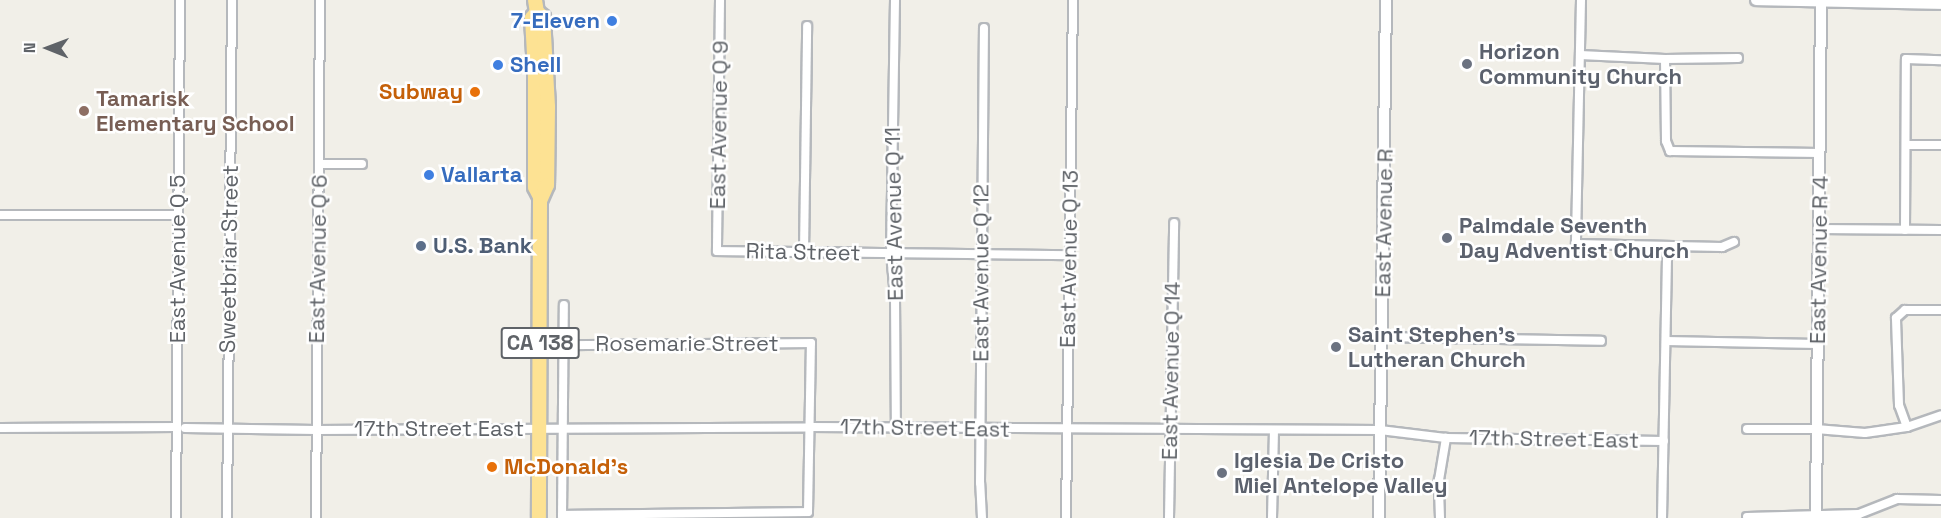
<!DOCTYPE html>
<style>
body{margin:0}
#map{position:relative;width:1941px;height:518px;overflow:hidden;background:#f1efe8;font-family:"Space Grotesk",sans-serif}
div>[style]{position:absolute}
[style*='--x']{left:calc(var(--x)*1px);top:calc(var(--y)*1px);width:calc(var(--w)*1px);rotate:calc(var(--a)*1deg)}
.roads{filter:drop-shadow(2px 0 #b5b8bc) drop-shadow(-2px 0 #b5b8bc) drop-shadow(0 2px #b5b8bc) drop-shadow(0 -2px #b5b8bc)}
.street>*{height:8px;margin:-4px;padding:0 4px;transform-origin:4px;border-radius:4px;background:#fff}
.secondary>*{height:10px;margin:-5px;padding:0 5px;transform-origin:5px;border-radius:5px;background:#fff}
.highway>*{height:14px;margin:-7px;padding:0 7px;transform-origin:7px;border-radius:7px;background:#fde293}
.dots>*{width:16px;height:16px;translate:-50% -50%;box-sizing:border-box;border:3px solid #fff;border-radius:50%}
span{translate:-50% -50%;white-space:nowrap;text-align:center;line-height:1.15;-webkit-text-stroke:5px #fff;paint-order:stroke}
.shield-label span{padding:2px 4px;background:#fff;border:2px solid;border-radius:4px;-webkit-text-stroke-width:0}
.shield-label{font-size:21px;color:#5f6368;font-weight:700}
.shop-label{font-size:22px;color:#366cbe;font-weight:700}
.right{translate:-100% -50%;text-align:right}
.left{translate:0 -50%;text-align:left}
.worship-label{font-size:22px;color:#5b616d;font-weight:700}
.food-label{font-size:22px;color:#c56008;font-weight:700}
.education-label{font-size:22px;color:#785e54;font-weight:700}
.street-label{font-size:22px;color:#5f6368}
.service-label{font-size:22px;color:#4e5e75;font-weight:700}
.north{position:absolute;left:18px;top:18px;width:60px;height:60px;-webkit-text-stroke:4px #fff;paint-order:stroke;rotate:271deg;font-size:16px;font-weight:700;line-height:24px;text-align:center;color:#5f6368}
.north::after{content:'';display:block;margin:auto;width:21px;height:27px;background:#5f6368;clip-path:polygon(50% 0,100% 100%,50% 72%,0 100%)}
</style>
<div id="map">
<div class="roads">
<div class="street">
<div style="--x:720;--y:0;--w:251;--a:90.7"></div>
<div style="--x:717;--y:251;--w:352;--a:0.7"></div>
<div style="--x:895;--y:0;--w:253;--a:90.9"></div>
<div style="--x:891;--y:253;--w:44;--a:84.8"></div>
<div style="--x:895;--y:297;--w:130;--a:89.6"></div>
<div style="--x:1581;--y:0;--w:244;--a:91.2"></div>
<div style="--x:1576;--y:244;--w:146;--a:1.2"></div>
<div style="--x:1722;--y:247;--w:13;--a:-23"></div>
<div style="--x:1580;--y:55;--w:85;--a:2.7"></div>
<div style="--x:1665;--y:59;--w:73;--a:-0.8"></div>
<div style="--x:1665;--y:59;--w:82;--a:89.3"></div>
<div style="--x:1666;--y:141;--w:11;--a:68"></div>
<div style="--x:1670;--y:151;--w:150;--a:0.8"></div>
<div style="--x:1906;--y:145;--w:35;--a:0"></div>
<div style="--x:320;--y:164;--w:42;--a:0"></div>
<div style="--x:0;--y:215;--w:178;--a:0"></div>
<div style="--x:1819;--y:229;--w:122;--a:0.5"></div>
<div style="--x:1905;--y:230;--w:171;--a:-89.7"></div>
<div style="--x:1906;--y:59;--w:35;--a:2"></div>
<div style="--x:804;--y:252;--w:226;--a:-89.2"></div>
<div style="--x:1382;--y:337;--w:219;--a:1"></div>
<div style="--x:1666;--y:341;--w:151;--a:1.1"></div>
<div style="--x:1907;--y:427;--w:23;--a:-110"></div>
<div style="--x:1899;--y:405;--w:87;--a:-92"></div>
<div style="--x:1896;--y:318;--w:12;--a:-42"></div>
<div style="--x:1905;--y:310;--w:36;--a:0"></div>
<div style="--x:0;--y:428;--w:177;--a:-0.3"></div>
<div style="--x:185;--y:428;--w:131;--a:0.9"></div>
<div style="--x:316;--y:430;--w:493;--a:-0.3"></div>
<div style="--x:809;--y:427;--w:571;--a:0.3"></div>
<div style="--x:1380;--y:430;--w:66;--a:6.9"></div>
<div style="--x:1446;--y:438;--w:218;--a:0.8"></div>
<div style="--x:1747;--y:429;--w:69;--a:0"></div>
<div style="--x:1816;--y:429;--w:49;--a:4.7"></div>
<div style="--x:1865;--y:433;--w:42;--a:-8.1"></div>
<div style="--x:1907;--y:427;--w:36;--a:-19"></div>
<div style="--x:562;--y:515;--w:246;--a:-0.7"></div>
<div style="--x:808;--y:512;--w:169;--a:-89"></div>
<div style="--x:811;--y:343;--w:247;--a:179.5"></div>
<div style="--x:562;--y:517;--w:212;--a:-89.5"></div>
<div style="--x:1747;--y:517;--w:112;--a:-1.5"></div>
<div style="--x:1859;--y:514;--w:41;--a:-21.5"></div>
<div style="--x:1897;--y:499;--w:44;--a:1.3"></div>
<div style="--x:176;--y:518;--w:518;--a:-89.56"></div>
<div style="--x:227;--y:518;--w:518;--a:-89.45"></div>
<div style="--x:316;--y:518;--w:518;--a:-89.56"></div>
<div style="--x:982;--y:518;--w:35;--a:-93"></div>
<div style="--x:980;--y:483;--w:455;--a:-89.5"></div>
<div style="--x:1066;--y:518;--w:518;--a:-89.23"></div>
<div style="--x:1169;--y:518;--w:295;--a:-89"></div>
<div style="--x:1272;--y:518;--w:87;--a:-88.7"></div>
<div style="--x:1440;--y:518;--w:38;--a:-92"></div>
<div style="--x:1439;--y:480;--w:43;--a:-80.5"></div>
<div style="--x:1662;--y:518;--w:272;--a:-88.9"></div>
</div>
<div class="secondary">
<div style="--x:1756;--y:0;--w:185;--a:1.2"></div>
<div style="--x:1379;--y:518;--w:518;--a:-89.23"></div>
<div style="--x:1816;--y:518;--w:517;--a:-89.45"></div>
</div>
<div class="highway">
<div style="--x:535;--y:0;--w:12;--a:81"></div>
<div style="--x:537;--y:12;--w:8;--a:130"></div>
<div style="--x:532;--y:18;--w:54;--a:86.8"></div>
<div style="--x:535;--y:72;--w:115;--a:90"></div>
<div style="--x:535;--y:187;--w:11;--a:63"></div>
<div style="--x:537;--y:12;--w:8;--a:40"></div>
<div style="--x:543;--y:17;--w:90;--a:86.8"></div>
<div style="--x:548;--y:107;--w:78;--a:90.7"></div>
<div style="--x:547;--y:185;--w:17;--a:114"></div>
<div style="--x:540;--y:201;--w:317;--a:90.2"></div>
</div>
</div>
<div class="dots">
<div style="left:612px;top:21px;background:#3f7fe0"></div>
<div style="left:1467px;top:64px;background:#6b7280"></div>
<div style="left:498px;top:65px;background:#3f7fe0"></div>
<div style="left:475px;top:92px;background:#e8710a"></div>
<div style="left:84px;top:111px;background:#8d6e63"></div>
<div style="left:429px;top:175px;background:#3f7fe0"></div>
<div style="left:1447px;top:238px;background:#6b7280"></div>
<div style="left:421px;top:246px;background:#5c6f8a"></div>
<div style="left:1336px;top:347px;background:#6b7280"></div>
<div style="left:492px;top:467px;background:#e8710a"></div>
<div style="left:1222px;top:473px;background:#6b7280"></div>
</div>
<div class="shield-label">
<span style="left:540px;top:343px">CA 138</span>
</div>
<div class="shop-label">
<span class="right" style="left:600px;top:21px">7-Eleven</span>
<span class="left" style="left:510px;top:65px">Shell</span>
<span class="left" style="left:441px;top:175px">Vallarta</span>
</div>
<div class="worship-label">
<span class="left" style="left:1479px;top:64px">Horizon<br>Community Church</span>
<span class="left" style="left:1459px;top:238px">Palmdale Seventh<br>Day Adventist Church</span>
<span class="left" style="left:1348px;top:347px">Saint Stephen's<br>Lutheran Church</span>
<span class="left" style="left:1234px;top:473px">Iglesia De Cristo<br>Miel Antelope Valley</span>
</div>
<div class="food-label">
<span class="right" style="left:463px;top:92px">Subway</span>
<span class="left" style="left:504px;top:467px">McDonald's</span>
</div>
<div class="education-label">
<span class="left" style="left:96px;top:111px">Tamarisk<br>Elementary School</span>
</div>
<div class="street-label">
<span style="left:719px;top:125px;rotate:-89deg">East Avenue Q 9</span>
<span style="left:894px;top:214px;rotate:-91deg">East Avenue Q 11</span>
<span style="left:1384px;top:223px;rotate:-89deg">East Avenue R</span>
<span style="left:803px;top:252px;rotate:1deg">Rita Street</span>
<span style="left:178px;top:259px;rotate:-90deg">East Avenue Q 5</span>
<span style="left:229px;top:259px;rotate:-89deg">Sweetbriar Street</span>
<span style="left:318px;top:259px;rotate:-89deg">East Avenue Q 6</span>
<span style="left:1069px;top:259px;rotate:-89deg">East Avenue Q 13</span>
<span style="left:1819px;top:260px;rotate:-89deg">East Avenue R 4</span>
<span style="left:981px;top:273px;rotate:-90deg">East Avenue Q 12</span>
<span style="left:687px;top:344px">Rosemarie Street</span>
<span style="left:1171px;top:371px;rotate:-89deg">East Avenue Q 14</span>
<span style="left:925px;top:428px;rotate:1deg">17th Street East</span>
<span style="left:439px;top:429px">17th Street East</span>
<span style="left:1554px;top:439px;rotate:1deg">17th Street East</span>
</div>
<div class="service-label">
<span class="left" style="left:433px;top:246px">U.S. Bank</span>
</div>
<div class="north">N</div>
</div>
